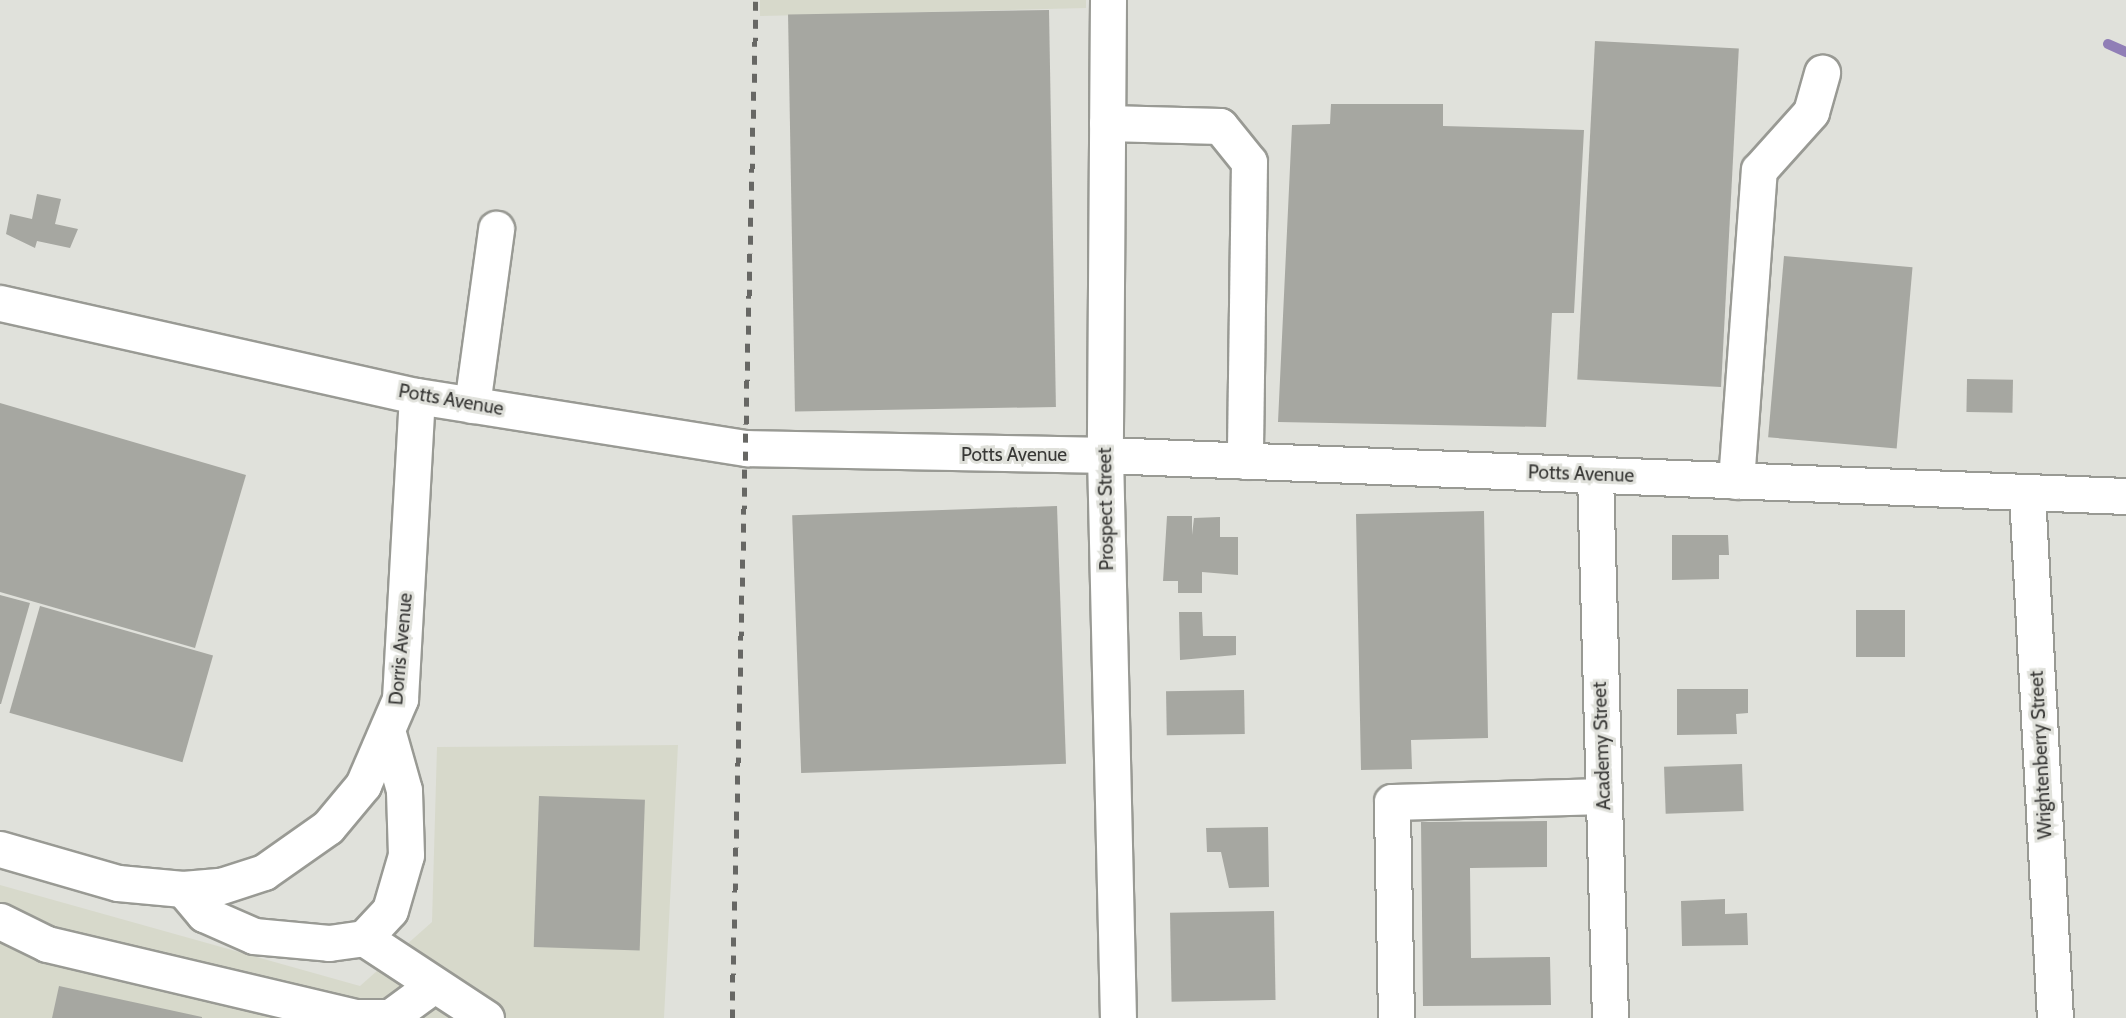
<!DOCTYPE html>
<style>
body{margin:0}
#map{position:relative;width:2126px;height:1018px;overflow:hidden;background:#e0e1db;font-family:Cabin,sans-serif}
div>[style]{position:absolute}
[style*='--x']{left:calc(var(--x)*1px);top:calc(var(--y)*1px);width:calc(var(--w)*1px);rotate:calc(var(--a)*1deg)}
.built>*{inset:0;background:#d7d9cb}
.stream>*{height:10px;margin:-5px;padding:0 5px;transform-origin:5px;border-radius:5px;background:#907eb6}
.building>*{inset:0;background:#a6a7a1;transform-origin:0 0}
.roads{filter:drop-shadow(2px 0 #999a94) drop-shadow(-2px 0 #999a94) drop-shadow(0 2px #999a94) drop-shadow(0 -2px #999a94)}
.minor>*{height:35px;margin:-17.5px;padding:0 17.5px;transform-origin:17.5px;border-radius:17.5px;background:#fff}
.rail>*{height:5px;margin-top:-2.5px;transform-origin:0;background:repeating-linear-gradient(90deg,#676764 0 9px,transparent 0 18px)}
span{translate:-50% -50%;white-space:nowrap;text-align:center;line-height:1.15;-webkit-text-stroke:6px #e0e1db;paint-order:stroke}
.street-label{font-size:19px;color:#383836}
</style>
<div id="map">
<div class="built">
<div style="clip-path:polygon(760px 0,1086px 0,1086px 8px,760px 16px)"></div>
<div style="clip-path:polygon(678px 745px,664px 1018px,0 1018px,0 885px,360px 986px,432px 922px,437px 747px)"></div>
</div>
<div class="stream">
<div style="--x:2108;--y:44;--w:20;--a:24"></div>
</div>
<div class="building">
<div style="left:1049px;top:10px;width:397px;height:261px;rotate:89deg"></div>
<div style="left:1595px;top:41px;width:144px;height:339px;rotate:3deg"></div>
<div style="clip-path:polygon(1331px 104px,1443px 104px,1443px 126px,1584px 130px,1574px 313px,1552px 313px,1546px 427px,1278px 422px,1292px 125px,1330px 124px)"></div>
<div style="clip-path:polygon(37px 194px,61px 199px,55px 224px,78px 229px,70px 248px,37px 241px,35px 248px,6px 234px,10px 214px,32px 219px)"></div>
<div style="left:1784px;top:256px;width:129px;height:182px;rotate:5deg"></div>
<div style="left:1967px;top:379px;width:46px;height:33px;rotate:1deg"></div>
<div style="clip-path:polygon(0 403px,246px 475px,195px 648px,0 592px)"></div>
<div style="left:1057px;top:506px;width:258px;height:265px;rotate:88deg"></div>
<div style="clip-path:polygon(1484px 511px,1488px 738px,1411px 740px,1412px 769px,1361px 770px,1356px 514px)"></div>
<div style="clip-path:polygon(1167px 516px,1192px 516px,1192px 535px,1194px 518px,1220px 517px,1220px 537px,1238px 537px,1238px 575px,1202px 572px,1202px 593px,1178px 593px,1178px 581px,1163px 581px)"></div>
<div style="clip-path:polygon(1672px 535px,1728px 535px,1729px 555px,1719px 555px,1719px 579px,1672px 580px)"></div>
<div style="clip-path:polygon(0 595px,30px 603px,1px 704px,0 704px)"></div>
<div style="left:40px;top:606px;width:180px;height:111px;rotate:16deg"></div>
<div style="left:1856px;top:610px;width:49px;height:47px"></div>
<div style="clip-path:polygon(1179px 612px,1202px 612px,1203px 636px,1236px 636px,1236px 655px,1180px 660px)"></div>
<div style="clip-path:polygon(1677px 689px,1748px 689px,1748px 713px,1736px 714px,1737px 734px,1677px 735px)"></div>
<div style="left:1244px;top:690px;width:44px;height:78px;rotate:89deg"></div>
<div style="left:1742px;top:764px;width:47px;height:78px;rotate:88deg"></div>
<div style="left:539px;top:796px;width:106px;height:151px;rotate:2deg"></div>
<div style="clip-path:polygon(1547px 821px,1547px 867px,1470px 868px,1471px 958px,1550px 957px,1551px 1005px,1423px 1006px,1421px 822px)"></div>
<div style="clip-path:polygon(1268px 827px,1269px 887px,1229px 888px,1221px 852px,1207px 852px,1206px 828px)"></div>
<div style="clip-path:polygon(1725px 899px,1725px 914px,1747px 913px,1748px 945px,1682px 946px,1681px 901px)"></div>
<div style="left:1274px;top:911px;width:89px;height:104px;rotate:89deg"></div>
<div style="clip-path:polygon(59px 986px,202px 1017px,202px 1018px,52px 1018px)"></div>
</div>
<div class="roads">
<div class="minor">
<div style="--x:1108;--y:0;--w:455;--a:90.4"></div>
<div style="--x:1105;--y:455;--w:563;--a:88.68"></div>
<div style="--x:1107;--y:123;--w:113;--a:1.5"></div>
<div style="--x:1220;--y:126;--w:46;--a:51.1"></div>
<div style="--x:1249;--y:162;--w:299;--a:90.8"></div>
<div style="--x:0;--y:303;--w:427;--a:12.6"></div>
<div style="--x:417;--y:396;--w:334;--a:9"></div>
<div style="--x:747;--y:448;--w:358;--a:1.1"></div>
<div style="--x:1105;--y:455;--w:1022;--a:2.3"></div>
<div style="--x:472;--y:405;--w:178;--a:-82.2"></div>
<div style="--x:1595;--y:475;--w:543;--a:88.42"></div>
<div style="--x:1736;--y:481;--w:312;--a:-85.8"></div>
<div style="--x:1759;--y:170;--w:78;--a:-48.1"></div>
<div style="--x:1811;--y:112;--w:41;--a:-74.2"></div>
<div style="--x:2027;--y:493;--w:526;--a:86.95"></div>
<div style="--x:0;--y:849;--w:123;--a:16.1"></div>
<div style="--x:118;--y:883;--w:65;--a:5.3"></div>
<div style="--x:183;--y:889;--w:38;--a:-5"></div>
<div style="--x:221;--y:886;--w:45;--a:-18"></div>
<div style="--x:264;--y:872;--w:78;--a:-35.1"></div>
<div style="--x:328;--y:827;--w:55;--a:-50.2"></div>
<div style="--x:363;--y:785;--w:94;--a:-66.7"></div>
<div style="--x:400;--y:699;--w:303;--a:-86.8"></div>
<div style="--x:183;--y:889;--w:33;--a:50"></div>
<div style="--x:204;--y:914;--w:55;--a:23.7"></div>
<div style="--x:254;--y:936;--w:75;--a:5.3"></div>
<div style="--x:329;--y:943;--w:35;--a:-8"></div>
<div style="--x:364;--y:938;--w:38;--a:-47"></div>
<div style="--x:390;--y:910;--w:57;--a:-73.8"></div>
<div style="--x:406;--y:855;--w:65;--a:-91.8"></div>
<div style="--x:404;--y:790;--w:55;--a:-105.8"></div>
<div style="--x:0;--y:921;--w:52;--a:26.1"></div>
<div style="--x:47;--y:944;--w:317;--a:13.3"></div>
<div style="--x:355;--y:1017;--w:35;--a:0"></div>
<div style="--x:390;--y:1017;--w:51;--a:-36.2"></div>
<div style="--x:364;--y:938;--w:146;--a:33.3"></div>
<div style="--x:1396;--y:1018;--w:216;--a:-91.1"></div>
<div style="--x:1392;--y:802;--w:212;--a:-1.6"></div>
</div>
</div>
<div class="rail">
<div style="--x:732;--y:1018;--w:1018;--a:-88.65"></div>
</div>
<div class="street-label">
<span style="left:451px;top:400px;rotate:10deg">Potts Avenue</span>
<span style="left:1014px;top:455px">Potts Avenue</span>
<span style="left:1581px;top:474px;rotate:2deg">Potts Avenue</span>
<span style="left:1106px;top:509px;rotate:-91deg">Prospect Street</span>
<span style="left:401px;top:649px;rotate:-85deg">Dorris Avenue</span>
<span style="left:1602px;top:746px;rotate:-92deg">Academy Street</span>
<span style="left:2041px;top:755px;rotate:-93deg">Wrightenberry Street</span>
</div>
</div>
